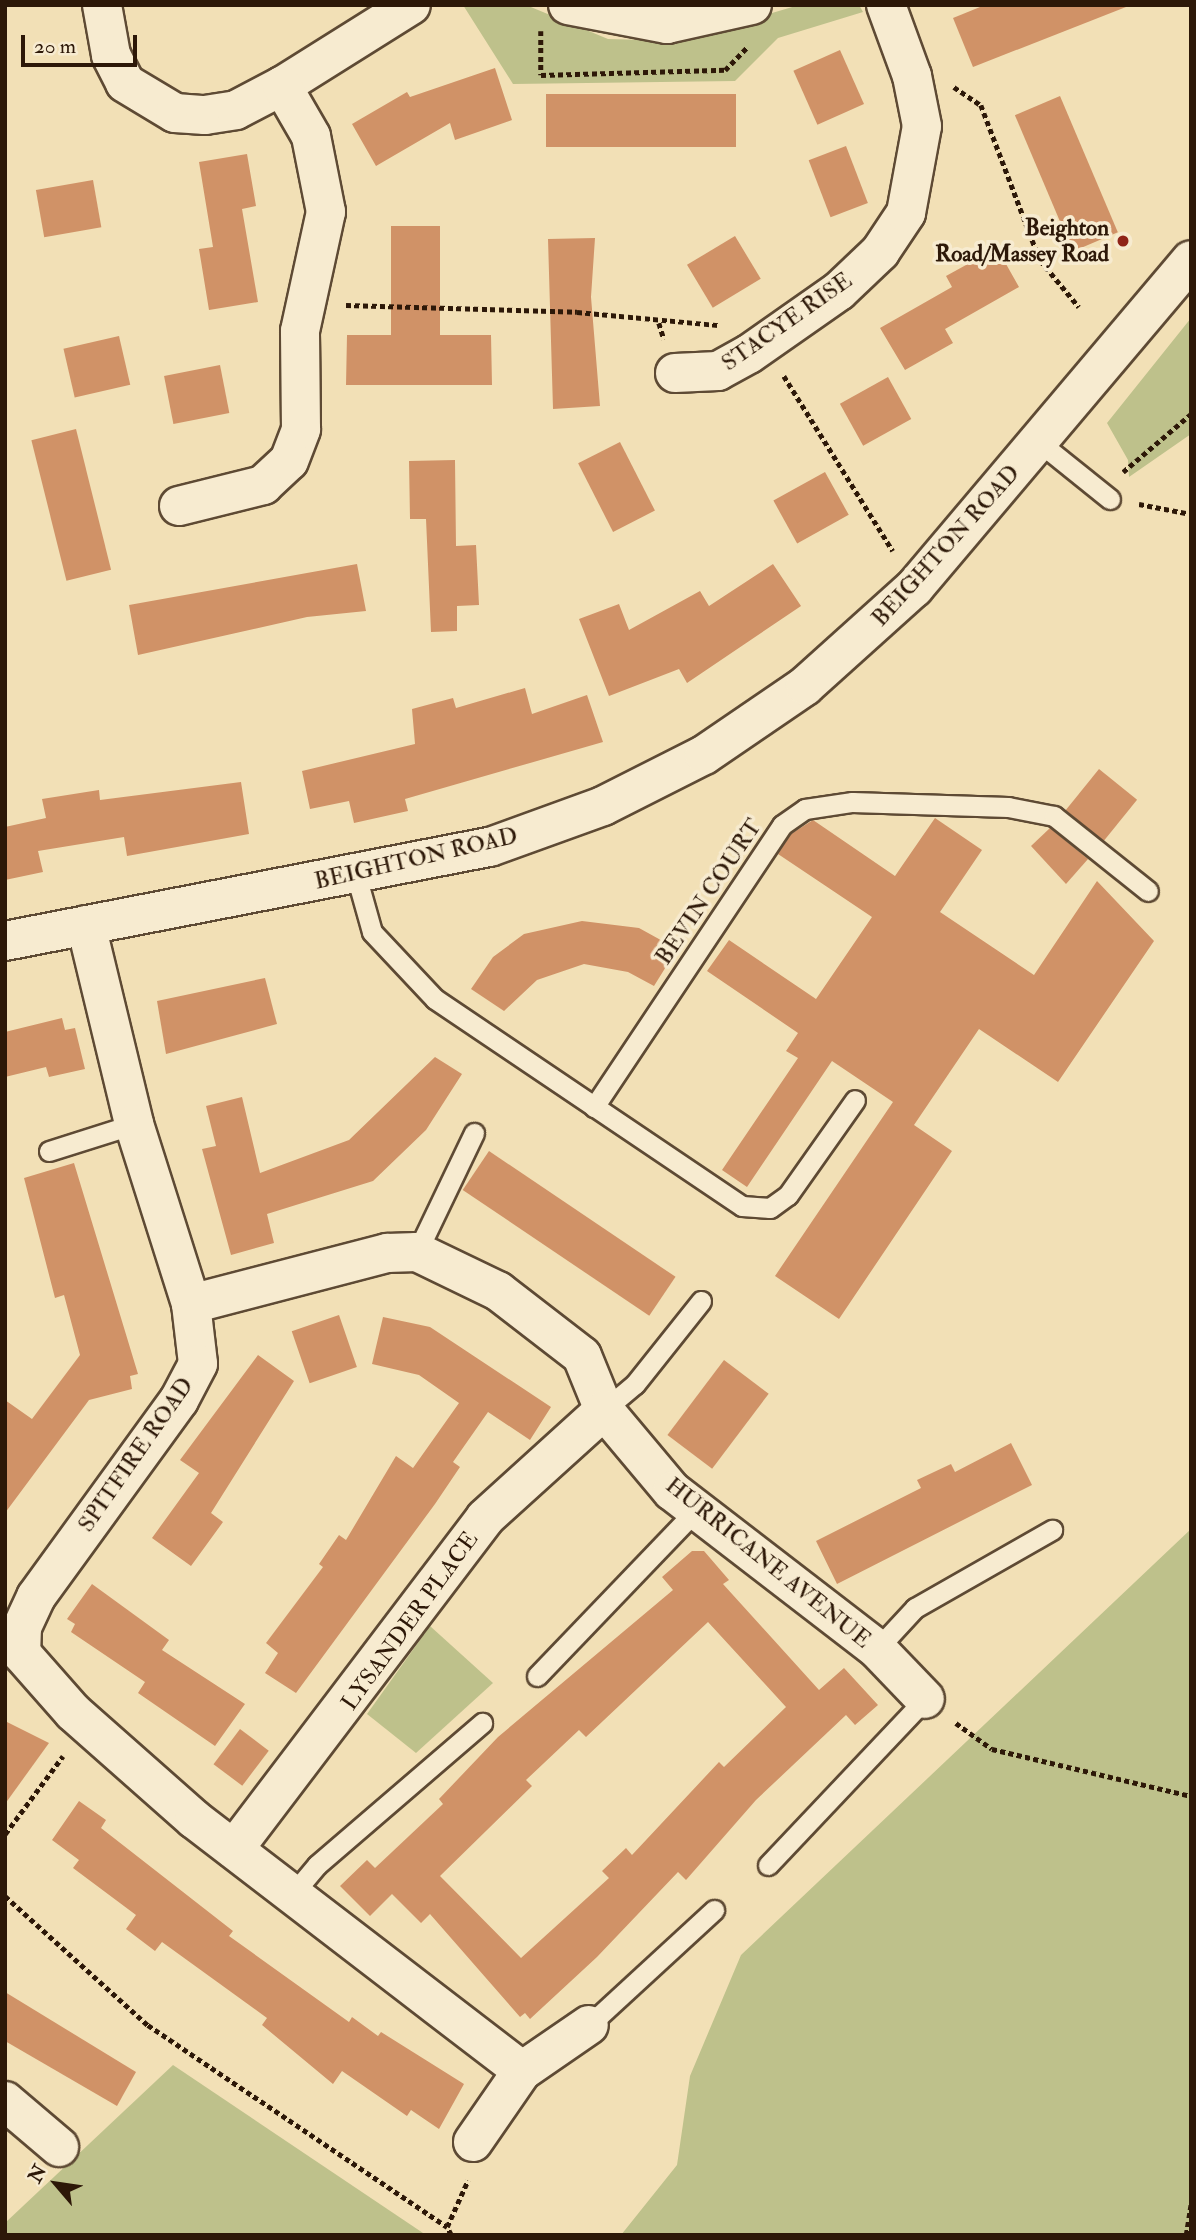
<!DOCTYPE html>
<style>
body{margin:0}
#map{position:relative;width:1196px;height:2240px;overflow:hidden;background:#f2e0b6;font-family:"IM FELL Double Pica",serif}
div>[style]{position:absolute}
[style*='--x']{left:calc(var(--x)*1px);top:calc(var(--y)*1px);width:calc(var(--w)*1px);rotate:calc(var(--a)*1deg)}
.green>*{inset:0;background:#bec18b}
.building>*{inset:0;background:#d09267;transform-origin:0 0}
.path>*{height:4.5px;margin-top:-2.25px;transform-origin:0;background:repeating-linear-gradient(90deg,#2d1808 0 5px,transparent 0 8.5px)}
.roads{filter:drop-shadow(2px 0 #5e4a34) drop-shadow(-2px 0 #5e4a34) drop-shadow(0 2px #5e4a34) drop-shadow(0 -2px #5e4a34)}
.service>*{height:19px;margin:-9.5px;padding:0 9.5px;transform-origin:9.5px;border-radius:9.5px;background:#f7ebd0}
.minor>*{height:38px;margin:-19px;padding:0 19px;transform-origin:19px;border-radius:19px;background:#f7ebd0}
.tertiary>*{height:38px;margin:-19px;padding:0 19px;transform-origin:19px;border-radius:19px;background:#f7ebd0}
.dots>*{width:19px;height:19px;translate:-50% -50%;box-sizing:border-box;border:4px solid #f7ebd0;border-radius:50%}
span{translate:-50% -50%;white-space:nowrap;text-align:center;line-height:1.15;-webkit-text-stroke:7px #f7ebd0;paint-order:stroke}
.poi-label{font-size:23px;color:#2d1808;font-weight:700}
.right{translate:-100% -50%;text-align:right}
.street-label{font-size:23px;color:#2d1808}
.frame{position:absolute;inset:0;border:7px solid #2d1808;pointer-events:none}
.north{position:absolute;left:21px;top:2149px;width:70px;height:70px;-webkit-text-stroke:5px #f7ebd0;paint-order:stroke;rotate:299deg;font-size:19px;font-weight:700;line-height:28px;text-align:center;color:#2d1808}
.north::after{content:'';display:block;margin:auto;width:24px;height:32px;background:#2d1808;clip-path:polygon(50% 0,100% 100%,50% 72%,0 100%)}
.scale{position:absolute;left:21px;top:35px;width:116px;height:32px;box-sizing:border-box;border:4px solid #2d1808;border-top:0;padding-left:9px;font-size:21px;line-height:24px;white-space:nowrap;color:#2d1808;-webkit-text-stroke:5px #f7ebd0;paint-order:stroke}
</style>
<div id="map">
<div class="green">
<div style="clip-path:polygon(463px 5px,526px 5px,608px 39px,679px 41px,799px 5px,859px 5px,863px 12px,778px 38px,735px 81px,513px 84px)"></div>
<div style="clip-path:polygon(1191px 318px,1191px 434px,1129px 477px,1128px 460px,1107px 423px)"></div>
<div style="clip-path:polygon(1191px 1529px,1191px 2235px,621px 2235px,677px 2165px,690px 2076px,741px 1955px)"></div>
<div style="clip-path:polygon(430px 1626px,493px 1683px,416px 1753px,367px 1714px)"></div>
<div style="clip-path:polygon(173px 2065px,426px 2235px,5px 2235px,5px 2223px)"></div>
</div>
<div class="building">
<div style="clip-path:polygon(985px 5px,1125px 5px,1126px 7px,973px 67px,953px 18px)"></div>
<div style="left:840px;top:50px;width:59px;height:51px;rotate:66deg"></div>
<div style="clip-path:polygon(495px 68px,512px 120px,455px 140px,450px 123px,376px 166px,352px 124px,407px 92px,410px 97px)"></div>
<div style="left:736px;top:94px;width:53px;height:190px;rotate:90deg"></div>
<div style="left:1060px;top:96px;width:148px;height:49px;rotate:67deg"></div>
<div style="left:846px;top:146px;width:61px;height:40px;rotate:69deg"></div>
<div style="clip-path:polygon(247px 154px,256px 206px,242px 209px,258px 302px,209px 310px,199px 249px,213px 247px,199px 162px)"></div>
<div style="left:93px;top:180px;width:48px;height:58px;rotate:80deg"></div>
<div style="clip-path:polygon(391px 226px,440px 226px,440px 335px,491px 335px,492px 385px,346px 385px,347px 335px,391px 335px)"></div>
<div style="left:735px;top:236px;width:50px;height:56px;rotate:59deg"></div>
<div style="clip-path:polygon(595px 238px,591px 297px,600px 406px,553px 409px,548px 239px)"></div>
<div style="clip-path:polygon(997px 248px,1019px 287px,945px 329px,953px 343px,905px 370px,880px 328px,952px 287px,946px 276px)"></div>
<div style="left:119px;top:336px;width:50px;height:57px;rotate:77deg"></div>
<div style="left:220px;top:365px;width:49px;height:57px;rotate:79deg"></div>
<div style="left:888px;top:377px;width:48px;height:55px;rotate:61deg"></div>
<div style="left:76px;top:429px;width:145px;height:46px;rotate:76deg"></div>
<div style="left:620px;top:442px;width:77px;height:47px;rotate:63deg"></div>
<div style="clip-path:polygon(455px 460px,456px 546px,476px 545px,479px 605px,457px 606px,457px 631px,431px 632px,426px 519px,410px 519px,409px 461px)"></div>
<div style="left:825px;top:472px;width:49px;height:59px;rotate:61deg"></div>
<div style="clip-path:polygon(357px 564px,366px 611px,307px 617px,138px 655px,129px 605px)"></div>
<div style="clip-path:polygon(773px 564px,801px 606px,687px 683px,679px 669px,609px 696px,579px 619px,619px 604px,629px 630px,700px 591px,709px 606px)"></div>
<div style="clip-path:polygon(525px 688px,532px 714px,587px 695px,603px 742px,405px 799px,408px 811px,354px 823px,349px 801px,310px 809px,302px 771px,415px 744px,412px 709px,453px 698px,456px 708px)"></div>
<div style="left:1099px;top:769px;width:49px;height:53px;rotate:39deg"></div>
<div style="clip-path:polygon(241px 782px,249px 834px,127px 856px,124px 837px,38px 851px,43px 872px,5px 880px,5px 827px,46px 818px,42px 799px,99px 790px,100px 800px)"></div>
<div style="clip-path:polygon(935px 818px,982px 850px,940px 912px,1034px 975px,1097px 881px,1154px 941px,1058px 1082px,979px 1029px,914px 1125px,952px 1151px,839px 1319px,775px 1276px,893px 1102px,832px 1061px,747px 1187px,722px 1170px,798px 1058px,786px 1051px,798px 1033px,707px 971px,729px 940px,816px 999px,872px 917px,778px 854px,791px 834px,813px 820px,895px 876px)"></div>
<div style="clip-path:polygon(1050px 828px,1088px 859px,1066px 884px,1031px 846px)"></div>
<div style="clip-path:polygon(582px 921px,639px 928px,677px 949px,654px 986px,628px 972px,584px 964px,537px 980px,504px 1011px,471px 989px,493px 957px,524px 934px)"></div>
<div style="clip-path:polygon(265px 978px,277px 1024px,166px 1054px,157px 1001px)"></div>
<div style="clip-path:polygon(62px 1018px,65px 1030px,75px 1028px,85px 1069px,49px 1077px,46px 1067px,5px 1077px,5px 1032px)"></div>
<div style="clip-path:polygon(435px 1057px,462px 1074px,426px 1130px,373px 1181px,267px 1214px,274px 1243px,231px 1255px,202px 1149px,216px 1146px,206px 1106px,242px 1097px,260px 1173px,349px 1140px)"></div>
<div style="left:489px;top:1151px;width:225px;height:47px;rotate:34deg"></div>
<div style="clip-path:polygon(74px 1163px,138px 1374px,130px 1376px,132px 1389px,89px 1400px,5px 1513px,5px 1400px,32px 1419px,80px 1355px,64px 1295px,55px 1298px,24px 1178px)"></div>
<div style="left:339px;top:1315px;width:55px;height:50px;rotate:71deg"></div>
<div style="clip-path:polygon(383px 1317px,430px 1327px,551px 1407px,530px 1440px,488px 1412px,453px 1462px,460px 1467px,435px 1504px,296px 1693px,265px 1673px,278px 1653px,266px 1643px,323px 1567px,319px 1564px,339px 1535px,346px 1540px,396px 1456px,413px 1468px,459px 1403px,419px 1375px,372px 1364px)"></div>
<div style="clip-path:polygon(258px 1355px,294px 1381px,211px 1513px,223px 1522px,191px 1566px,152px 1538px,199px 1473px,180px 1460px)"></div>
<div style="left:724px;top:1360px;width:56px;height:94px;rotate:37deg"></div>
<div style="clip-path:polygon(1011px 1443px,1032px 1485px,837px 1584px,816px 1541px,921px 1488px,917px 1480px,951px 1464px,955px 1472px)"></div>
<div style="clip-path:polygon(evenodd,692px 1551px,704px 1551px,729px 1580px,723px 1584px,819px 1690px,844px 1668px,878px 1705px,855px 1725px,846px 1715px,756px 1800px,686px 1880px,678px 1872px,597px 1957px,530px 2019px,525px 2013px,520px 2017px,430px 1914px,421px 1923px,392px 1894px,370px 1916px,340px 1886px,367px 1860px,375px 1868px,443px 1804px,439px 1799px,498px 1737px,673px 1590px,662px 1577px,692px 1551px,708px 1622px,786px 1707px,724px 1767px,719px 1762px,632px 1855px,626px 1848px,602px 1871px,609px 1878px,521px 1958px,440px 1876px,532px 1786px,526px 1780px,579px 1730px,586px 1737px,708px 1622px)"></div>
<div style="clip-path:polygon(92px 1584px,169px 1640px,162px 1650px,245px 1704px,215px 1746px,138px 1693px,145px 1682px,71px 1632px,75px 1624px,67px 1619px)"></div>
<div style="clip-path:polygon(5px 1721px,49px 1743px,5px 1804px)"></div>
<div style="left:240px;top:1729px;width:36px;height:44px;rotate:37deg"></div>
<div style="clip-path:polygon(79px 1801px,106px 1820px,101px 1828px,233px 1931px,229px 1936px,349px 2022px,352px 2017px,378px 2036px,381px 2032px,464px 2084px,439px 2129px,411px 2110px,407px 2116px,342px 2071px,333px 2084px,262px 2025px,267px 2018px,162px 1942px,155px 1951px,126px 1929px,136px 1915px,73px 1868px,79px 1860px,52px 1840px)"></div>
<div style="clip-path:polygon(5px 1992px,136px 2072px,117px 2106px,5px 2041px)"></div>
</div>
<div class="path">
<div style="--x:541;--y:31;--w:44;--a:90"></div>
<div style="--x:541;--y:75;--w:184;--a:-1.6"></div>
<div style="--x:725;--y:70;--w:32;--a:-46"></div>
<div style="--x:954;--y:87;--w:32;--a:34"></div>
<div style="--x:981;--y:105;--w:166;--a:69.2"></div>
<div style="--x:1040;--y:260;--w:61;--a:50.3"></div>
<div style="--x:346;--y:305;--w:231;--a:1.7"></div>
<div style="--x:577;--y:312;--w:142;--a:5.3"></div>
<div style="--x:659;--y:323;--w:17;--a:73"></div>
<div style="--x:784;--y:376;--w:206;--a:58.1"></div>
<div style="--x:1123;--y:472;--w:89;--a:-40.5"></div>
<div style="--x:1139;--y:504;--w:53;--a:10.9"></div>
<div style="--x:956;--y:1723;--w:44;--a:35.8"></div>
<div style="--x:992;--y:1749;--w:204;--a:13.3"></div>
<div style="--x:5;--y:1834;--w:97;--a:-53.4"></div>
<div style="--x:5;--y:1896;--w:193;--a:42.1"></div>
<div style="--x:148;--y:2025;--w:361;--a:34"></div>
<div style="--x:451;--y:2235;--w:9;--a:-117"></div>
<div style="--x:447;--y:2227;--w:51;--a:-65.9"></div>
<div style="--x:1186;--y:2235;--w:32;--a:-81"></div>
</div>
<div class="roads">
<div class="service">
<div style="--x:1039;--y:442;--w:91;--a:38.8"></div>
<div style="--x:356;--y:875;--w:59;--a:74.3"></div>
<div style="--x:372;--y:932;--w:92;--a:46.8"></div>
<div style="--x:435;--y:999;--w:370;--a:34"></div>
<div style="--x:742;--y:1206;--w:28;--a:4"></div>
<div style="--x:770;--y:1208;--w:22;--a:-36"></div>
<div style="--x:788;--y:1195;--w:116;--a:-54.8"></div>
<div style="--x:594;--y:1107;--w:339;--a:-56.3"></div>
<div style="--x:782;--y:825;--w:28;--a:-35"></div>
<div style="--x:805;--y:809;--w:48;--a:-8.5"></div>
<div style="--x:852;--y:802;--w:156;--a:1.8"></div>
<div style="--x:1008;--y:807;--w:47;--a:11.1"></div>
<div style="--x:1054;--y:816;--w:120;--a:38.6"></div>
<div style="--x:49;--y:1151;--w:89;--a:-17.6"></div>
<div style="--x:417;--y:1252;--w:132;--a:-64.4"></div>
<div style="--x:604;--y:1410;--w:40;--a:-40"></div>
<div style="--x:635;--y:1384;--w:106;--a:-51.5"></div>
<div style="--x:877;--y:1649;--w:56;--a:-47.2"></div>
<div style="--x:915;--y:1608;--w:158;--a:-29.7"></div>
<div style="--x:537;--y:1676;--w:230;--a:-46.2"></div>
<div style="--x:768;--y:1865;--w:228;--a:-46.6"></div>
<div style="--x:291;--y:1896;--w:40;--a:-50"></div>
<div style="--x:317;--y:1865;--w:218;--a:-40.7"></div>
<div style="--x:589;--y:2025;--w:170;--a:-42.6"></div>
</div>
<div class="minor">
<div style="--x:102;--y:5;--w:51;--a:79.8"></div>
<div style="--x:111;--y:55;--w:31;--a:63"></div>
<div style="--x:125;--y:83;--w:58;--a:31"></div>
<div style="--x:175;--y:113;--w:30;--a:4"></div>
<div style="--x:205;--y:115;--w:31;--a:-9"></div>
<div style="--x:236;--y:110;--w:52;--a:-27.6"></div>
<div style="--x:282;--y:86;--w:152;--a:-32.1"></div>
<div style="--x:568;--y:5;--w:101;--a:10.9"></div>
<div style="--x:667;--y:24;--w:87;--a:-12.6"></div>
<div style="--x:675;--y:373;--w:43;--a:-2.7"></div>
<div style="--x:718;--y:371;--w:35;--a:-29"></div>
<div style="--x:749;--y:354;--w:110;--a:-35"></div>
<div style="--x:839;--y:291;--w:57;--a:-43.6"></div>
<div style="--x:880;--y:252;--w:47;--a:-56.3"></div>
<div style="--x:906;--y:213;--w:88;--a:-79.6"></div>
<div style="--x:922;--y:126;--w:51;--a:-101.3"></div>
<div style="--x:912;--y:76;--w:76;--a:-110.1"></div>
<div style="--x:179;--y:506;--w:87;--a:-14"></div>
<div style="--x:263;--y:485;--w:35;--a:-43"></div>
<div style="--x:289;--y:461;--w:34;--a:-69"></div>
<div style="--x:301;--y:429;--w:98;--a:-90.6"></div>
<div style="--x:300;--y:331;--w:122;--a:-77.7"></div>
<div style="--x:326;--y:212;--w:77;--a:-101.2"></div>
<div style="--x:311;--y:136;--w:58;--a:-120.1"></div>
<div style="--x:86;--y:925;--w:205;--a:76.4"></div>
<div style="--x:134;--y:1124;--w:189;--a:72.4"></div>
<div style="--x:191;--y:1304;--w:60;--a:83.3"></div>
<div style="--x:198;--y:1364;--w:41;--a:117.8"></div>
<div style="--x:179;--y:1400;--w:243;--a:126"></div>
<div style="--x:36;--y:1597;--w:33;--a:115"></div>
<div style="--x:22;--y:1627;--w:26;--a:92"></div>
<div style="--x:21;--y:1653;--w:79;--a:48.6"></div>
<div style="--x:73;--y:1712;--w:162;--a:41.5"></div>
<div style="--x:194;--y:1819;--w:414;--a:37.5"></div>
<div style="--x:191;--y:1304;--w:203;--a:-14.6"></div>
<div style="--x:387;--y:1253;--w:30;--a:-2"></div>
<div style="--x:417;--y:1252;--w:90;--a:25.7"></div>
<div style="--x:498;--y:1291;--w:106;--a:37.7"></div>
<div style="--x:582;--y:1356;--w:58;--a:67.8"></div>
<div style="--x:604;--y:1410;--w:106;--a:50"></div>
<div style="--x:672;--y:1491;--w:259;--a:37.6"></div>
<div style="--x:877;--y:1649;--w:69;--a:46.2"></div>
<div style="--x:234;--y:1849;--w:415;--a:-52.8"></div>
<div style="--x:485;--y:1518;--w:161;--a:-42.2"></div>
<div style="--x:5;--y:2101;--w:71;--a:40.4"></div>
<div style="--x:473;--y:2142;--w:86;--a:-55.4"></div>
<div style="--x:522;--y:2071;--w:81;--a:-34.5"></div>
</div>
<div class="tertiary">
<div style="--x:5;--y:941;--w:494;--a:-11"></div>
<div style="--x:490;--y:847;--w:120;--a:-19.9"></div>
<div style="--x:603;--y:806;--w:113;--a:-26.8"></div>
<div style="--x:704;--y:755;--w:122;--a:-34.3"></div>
<div style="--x:805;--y:686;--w:147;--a:-42"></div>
<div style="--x:914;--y:588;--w:429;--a:-49.8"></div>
</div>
</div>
<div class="dots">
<div style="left:1123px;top:241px;background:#8f2418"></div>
</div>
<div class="poi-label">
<span class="right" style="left:1109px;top:241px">Beighton<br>Road/Massey Road</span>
</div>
<div class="street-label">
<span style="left:787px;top:322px;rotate:-35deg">STACYE RISE</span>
<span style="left:946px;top:546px;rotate:-48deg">BEIGHTON ROAD</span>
<span style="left:416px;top:859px;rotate:-13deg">BEIGHTON ROAD</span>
<span style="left:709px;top:892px;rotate:-56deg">BEVIN COURT</span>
<span style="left:136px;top:1455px;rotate:-55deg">SPITFIRE ROAD</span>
<span style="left:768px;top:1563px;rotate:39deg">HURRICANE AVENUE</span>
<span style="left:410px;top:1621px;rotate:-54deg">LYSANDER PLACE</span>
</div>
<div class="frame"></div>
<div class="north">N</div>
<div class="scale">20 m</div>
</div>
